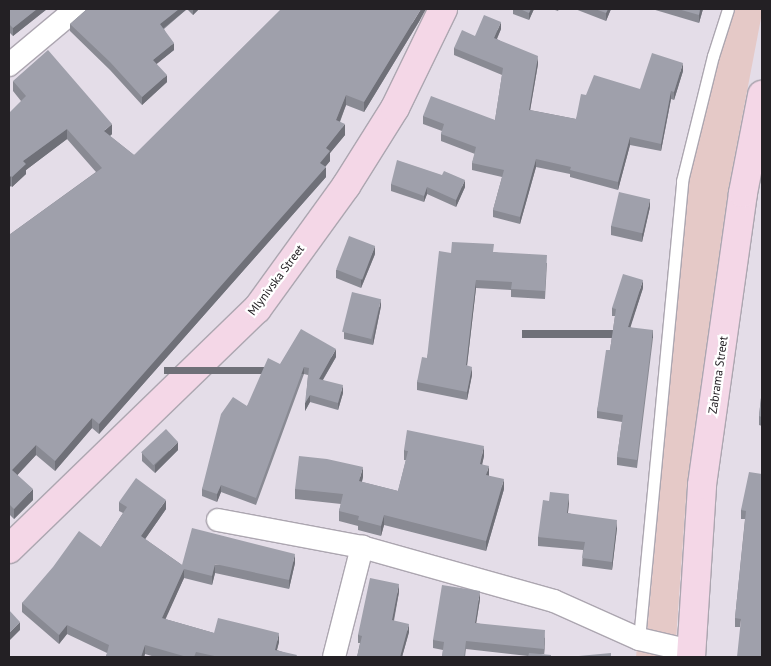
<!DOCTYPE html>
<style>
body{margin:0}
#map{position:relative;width:771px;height:666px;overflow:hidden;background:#e4dde8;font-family:"PT Sans",sans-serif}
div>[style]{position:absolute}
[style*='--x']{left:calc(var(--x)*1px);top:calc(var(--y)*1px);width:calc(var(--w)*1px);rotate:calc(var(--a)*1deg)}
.green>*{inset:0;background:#e5c9c7}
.roads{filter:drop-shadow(1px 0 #aca6b0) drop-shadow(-1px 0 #aca6b0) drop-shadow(0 1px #aca6b0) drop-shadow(0 -1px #aca6b0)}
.lane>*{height:11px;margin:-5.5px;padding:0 5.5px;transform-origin:5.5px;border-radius:5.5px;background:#fff}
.street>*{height:22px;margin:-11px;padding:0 11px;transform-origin:11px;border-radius:11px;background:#fff}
.secondary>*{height:28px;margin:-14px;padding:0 14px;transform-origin:14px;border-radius:14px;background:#f4d7e7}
.wall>*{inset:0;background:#898a93}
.shaded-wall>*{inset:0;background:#6f7078;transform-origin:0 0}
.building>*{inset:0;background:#9fa0ab;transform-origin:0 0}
span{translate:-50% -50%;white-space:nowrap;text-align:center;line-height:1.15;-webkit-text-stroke:4.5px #fff;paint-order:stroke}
.street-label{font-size:12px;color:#232024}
.frame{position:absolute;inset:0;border:10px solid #232024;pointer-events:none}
</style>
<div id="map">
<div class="green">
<div style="clip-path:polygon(735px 9px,762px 9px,762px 13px,728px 191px,687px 484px,676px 640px,647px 633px,688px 182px,719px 58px)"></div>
<div style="clip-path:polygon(637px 647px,675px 657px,636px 657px)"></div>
</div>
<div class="roads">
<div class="lane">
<div style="--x:639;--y:639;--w:460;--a:-84.6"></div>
<div style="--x:682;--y:181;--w:129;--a:-76.1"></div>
<div style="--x:713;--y:56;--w:49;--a:-72.3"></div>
</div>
<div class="street">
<div style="--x:9;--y:65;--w:87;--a:-39.9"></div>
<div style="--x:218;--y:520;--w:147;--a:10.6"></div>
<div style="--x:362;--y:547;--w:199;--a:15.7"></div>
<div style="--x:554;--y:601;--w:93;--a:24.1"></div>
<div style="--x:639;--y:639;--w:53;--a:13"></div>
<div style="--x:334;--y:657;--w:114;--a:-75.7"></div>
</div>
<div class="secondary">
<div style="--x:9;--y:549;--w:345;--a:-44.1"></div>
<div style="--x:257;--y:309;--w:152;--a:-54.1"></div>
<div style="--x:346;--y:186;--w:92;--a:-57.9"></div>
<div style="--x:395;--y:108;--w:110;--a:-64.1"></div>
<div style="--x:691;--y:657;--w:172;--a:-86.3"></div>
<div style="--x:702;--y:485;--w:295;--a:-82"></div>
<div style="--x:743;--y:193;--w:100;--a:-79"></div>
</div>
</div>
<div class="wall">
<div style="clip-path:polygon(9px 9px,47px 9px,13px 36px,10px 33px,9px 34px)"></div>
<div style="clip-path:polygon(87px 9px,199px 9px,193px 15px,187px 9px,164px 29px,174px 50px,156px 64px,167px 82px,142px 105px,110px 70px,70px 31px,70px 24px)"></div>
<div style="clip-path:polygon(513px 9px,534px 9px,529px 20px,513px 14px)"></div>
<div style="clip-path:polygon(552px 9px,559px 9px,558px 11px)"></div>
<div style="clip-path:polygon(575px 9px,611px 9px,606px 21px)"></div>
<div style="clip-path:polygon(652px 9px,703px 9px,699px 23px)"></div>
<div style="clip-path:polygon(420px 20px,364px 112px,346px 105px,340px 122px,345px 135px,330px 153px,330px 161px,325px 167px,326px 177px,99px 434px,92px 428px,55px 471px,36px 455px,17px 475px,33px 500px,14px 519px,9px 514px,9px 235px,96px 172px,67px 139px,26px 170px,26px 174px,12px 187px,11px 186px,9px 187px,21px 101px,13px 91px,13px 81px,112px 134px,110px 136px,134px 155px)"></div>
<div style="clip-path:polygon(501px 29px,497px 39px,538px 64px,530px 110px,576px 119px,586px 95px,640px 89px,683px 71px,674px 100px,671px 99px,661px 151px,630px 145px,618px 190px,570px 177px,570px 174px,536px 167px,520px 224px,493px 217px,493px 210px,502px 177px,472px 170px,472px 163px,475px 154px,441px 141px,441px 134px,442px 131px,423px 124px,423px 116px,495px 120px,502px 75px,454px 55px,454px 48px,475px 36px)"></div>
<div style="clip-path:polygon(391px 184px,465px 187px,456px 207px,427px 194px,424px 202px,391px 191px)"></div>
<div style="clip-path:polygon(650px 207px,642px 242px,611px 235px,611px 226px)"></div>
<div style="clip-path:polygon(494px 252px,547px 263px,545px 299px,511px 297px,511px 290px,476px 288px,467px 366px,472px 375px,467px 400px,417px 390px,417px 382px,427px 358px,451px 253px)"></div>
<div style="clip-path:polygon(375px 254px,361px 288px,336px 278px,336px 270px)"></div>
<div style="clip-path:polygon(643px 288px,630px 327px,653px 338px,637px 468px,617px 465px,617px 457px,622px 422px,597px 418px,597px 411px,610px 350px,615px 316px,612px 316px,612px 308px)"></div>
<div style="clip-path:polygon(381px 306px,373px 345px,344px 339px,344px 332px)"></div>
<div style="clip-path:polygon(336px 357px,323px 380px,343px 393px,338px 410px,310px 402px,305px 411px,308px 375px,304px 374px,256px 505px,221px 492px,217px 502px,202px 496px,202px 489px,247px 406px,280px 364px)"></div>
<div style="clip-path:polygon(762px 389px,762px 426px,759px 425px,759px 416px)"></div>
<div style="clip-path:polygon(178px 450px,155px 473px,142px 461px,142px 453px)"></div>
<div style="clip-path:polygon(404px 450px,484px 456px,482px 464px,489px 476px,504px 489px,486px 551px,384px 525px,381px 536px,358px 530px,358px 526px,339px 521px,339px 511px,341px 504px,295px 499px,295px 489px,363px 477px,362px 482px,398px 491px,406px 460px,404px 460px)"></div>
<div style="clip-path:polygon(762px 474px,740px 627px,735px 627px,735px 618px,745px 519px,741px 519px,741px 510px)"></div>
<div style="clip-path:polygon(119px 502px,166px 509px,145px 539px,182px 565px,295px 563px,289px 589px,215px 573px,212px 585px,184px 578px,165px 619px,214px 633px,279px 642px,277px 650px,297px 657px,155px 657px,145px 654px,144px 657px,106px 657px,107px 653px,67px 634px,59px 644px,22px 612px,22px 603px,101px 547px,123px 513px,119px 511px)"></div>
<div style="clip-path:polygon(569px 502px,568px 513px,617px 528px,612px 570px,582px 566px,583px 550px,538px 546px,538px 537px)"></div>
<div style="clip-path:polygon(399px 592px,394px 621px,409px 632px,402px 657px,357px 657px,360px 643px,358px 643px,358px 635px)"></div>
<div style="clip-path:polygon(480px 599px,476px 623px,545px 638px,544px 654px,528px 656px,466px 649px,465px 657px,442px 657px,443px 650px,433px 648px,433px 640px)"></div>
</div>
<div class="shaded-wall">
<div style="clip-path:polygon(37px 9px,47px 9px,13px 36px,13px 28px)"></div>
<div style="clip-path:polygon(179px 9px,187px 9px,160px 31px,160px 24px)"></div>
<div style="clip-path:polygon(193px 9px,199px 9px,193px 15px)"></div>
<div style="clip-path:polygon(421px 9px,426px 9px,420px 20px,364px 112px,364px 102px)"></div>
<div style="clip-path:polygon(531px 9px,534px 9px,529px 20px,529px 13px)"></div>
<div style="clip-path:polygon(608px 9px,611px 9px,606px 21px,606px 13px)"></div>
<div style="clip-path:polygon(700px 9px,703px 9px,699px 23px,699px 15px)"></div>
<div style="clip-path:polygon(501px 22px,501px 29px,494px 45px,494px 38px)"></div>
<div style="clip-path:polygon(10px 25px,10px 33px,9px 34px,9px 26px)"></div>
<div style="clip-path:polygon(174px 43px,174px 50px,153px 67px,153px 60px)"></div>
<div style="clip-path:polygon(538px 56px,538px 64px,529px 117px,529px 110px)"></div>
<div style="clip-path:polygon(683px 63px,683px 71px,674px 100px,674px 92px)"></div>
<div style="clip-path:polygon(167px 75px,167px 82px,142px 105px,142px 97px)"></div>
<div style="clip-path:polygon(671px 91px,671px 99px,661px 151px,661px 144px)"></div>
<div style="clip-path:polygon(346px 95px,346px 105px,336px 131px,336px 120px)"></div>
<div style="clip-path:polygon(112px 124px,112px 134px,104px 141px,104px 131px)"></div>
<div style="clip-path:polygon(345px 124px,345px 135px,330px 153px,330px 161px,320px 173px,326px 167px,326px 177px,99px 434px,99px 424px)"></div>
<div style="clip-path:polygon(67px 129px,67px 139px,26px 170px,26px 174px,12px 187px,12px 177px,23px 161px)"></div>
<div style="clip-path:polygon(630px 137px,630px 145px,618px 190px,618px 182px)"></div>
<div style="clip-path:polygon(536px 159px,536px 167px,520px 224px,520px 217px)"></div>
<div style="clip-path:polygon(11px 176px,11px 186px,9px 187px,9px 177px)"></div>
<div style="clip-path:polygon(465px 180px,465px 187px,456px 207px,456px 200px)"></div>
<div style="clip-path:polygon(427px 187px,427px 194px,424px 202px,424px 196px)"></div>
<div style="clip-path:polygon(650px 199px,650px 207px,642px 242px,642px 234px)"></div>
<div style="clip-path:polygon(375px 246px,375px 254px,361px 288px,361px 280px)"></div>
<div style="clip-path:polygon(476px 280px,476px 288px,466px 374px,466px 365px)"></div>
<div style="clip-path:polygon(643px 280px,643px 288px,628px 335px,628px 327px)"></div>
<div style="clip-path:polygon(381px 299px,381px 306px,373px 345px,373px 338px)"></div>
<div style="left:653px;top:330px;width:8px;height:131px;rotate:90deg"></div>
<div style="clip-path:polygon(336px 349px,336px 357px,319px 386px,319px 379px)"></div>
<div style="left:304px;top:367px;width:7px;height:140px;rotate:90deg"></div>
<div style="clip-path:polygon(472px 367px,472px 375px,467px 400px,467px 392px)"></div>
<div style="clip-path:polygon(343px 385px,343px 393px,338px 410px,338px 403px)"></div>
<div style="clip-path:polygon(310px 395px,310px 402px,305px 411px,305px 403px)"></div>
<div style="clip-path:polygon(92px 418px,92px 428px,55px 471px,55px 461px)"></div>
<div style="clip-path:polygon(178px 442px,178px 450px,155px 473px,155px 465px)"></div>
<div style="clip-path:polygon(36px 445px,36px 455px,12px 481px,12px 470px)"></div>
<div style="clip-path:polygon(484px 446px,484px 456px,480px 474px,480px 464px)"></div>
<div style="clip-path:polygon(489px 466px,489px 476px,486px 475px)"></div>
<div style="clip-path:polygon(363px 467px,363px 477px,359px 491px,359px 481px)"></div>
<div style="clip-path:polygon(504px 479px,504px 489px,486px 551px,486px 541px)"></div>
<div style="clip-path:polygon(221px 485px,221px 492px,217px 502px,217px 494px)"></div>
<div style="clip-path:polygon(33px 489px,33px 500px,14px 519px,14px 509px)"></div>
<div style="clip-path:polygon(569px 494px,569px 502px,567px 521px,567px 513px)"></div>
<div style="clip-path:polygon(166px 500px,166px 509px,141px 545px,141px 536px)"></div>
<div style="clip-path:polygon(384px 515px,384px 525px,381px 536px,381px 526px)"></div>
<div style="clip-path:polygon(617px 520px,617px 528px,612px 570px,612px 562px)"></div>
<div style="clip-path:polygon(295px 554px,295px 563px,289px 589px,289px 580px)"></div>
<div style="clip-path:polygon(215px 564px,215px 573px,212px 585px,212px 576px)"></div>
<div style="clip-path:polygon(184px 569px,184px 578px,162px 627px,162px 618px)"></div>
<div style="clip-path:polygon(399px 584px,399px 592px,392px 628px,392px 620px)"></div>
<div style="clip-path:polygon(480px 591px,480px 599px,475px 631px,475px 623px)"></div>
<div style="clip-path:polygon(20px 622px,20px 630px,9px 641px,9px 633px)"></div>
<div style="clip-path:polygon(409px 624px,409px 632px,402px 657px,400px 657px)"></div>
<div style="clip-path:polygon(67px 625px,67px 634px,59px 644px,59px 635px)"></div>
<div style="clip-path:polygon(545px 630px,545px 638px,544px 657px,544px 649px)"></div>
<div style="clip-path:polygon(279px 633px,279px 642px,275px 657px,275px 650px)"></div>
<div style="clip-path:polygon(145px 645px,145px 654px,144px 657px,141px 657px)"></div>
</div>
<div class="building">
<div style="clip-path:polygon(9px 9px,37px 9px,13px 28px,10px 25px,9px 26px)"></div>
<div style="clip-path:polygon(87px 9px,179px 9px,160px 24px,174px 43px,153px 60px,167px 75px,142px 97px,110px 62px,70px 24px)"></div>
<div style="clip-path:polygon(281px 9px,421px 9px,364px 102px,346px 95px,336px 120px,345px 124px,326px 148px,330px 151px,320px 163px,326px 167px,99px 424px,92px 418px,55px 461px,36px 445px,12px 470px,33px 489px,14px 509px,9px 504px,9px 235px,102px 168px,67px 129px,23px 161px,26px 164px,12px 177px,11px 176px,9px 177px,9px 113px,26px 96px,13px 81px,48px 50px,112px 124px,104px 131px,134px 155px)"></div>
<div style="clip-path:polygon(520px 9px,531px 9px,529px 13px)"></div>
<div style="clip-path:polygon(595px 9px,608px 9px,606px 13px)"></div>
<div style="clip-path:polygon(678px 9px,700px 9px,699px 15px)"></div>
<div style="clip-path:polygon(484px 15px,501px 22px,494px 38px,538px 56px,529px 110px,576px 119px,581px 94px,586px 95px,594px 75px,640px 89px,652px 53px,683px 63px,674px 92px,671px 91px,661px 144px,630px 137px,618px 182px,570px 170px,571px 167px,536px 159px,520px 217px,493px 210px,504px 170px,472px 163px,476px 147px,441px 134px,444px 124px,423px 116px,431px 96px,495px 120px,503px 68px,454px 48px,462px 30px,475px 36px)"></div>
<div style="clip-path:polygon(397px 160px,442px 175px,444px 171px,465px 180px,456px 200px,427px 187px,424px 196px,391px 184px)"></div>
<div style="left:619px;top:192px;width:32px;height:35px;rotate:13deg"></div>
<div style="left:349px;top:236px;width:28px;height:36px;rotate:21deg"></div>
<div style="clip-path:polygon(452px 242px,494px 244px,493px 252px,547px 255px,545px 291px,511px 289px,512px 282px,476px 280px,466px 365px,472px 367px,467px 392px,417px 382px,422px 357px,427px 358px,439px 251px,451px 253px)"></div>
<div style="clip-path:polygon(623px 274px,643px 280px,628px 327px,653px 330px,637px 460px,617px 457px,623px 415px,597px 411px,606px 350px,610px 350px,616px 309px,612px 308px)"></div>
<div style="left:352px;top:292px;width:30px;height:41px;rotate:14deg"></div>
<div style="clip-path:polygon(301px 329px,336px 349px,319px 379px,343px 385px,338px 403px,310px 395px,305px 403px,309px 368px,304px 367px,256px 498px,221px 485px,217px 494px,202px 489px,221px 414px,233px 397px,247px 406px,268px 358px,280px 364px)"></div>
<div style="clip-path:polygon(762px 389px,762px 417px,759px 416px)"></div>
<div style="left:166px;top:429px;width:18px;height:34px;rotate:47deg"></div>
<div style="clip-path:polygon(407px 430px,484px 446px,480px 464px,489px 466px,486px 475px,504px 479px,486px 541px,384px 515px,381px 526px,358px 520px,359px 516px,339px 511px,343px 494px,295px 489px,299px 456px,327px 459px,363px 467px,359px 481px,398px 491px,408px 451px,404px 450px)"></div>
<div style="clip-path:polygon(749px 472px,762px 474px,762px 657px,737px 657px,741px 619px,735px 618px,746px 511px,741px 510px)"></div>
<div style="clip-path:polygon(136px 478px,166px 500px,141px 536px,182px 565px,192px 528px,295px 554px,289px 580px,215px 564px,212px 576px,184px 569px,162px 618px,214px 633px,218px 618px,279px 633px,275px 650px,297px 655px,296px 657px,219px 657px,196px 652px,194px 657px,187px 657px,145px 645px,141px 657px,106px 657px,109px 645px,67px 625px,59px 635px,22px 603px,53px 567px,79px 531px,101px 547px,127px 507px,119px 502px)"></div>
<div style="clip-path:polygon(550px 492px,569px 494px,567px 513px,617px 520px,612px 562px,582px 558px,585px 542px,538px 537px,543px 500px,549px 501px)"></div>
<div style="clip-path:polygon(370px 578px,399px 584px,392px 620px,409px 624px,400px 657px,357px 657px,362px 636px,358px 635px)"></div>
<div style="clip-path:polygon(442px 585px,480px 591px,475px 623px,545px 630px,544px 649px,466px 641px,464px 657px,442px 657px,444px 642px,433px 640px)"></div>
<div style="clip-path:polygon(9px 610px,20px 622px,9px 633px)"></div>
<div style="clip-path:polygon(529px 653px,551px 655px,551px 657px,528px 657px)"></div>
<div style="clip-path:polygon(611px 653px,611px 657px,568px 657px)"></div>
</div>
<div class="street-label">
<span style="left:276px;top:280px;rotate:-53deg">Mlynivska Street</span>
<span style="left:718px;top:375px;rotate:-82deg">Zabrama Street</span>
</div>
<div class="frame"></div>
</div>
